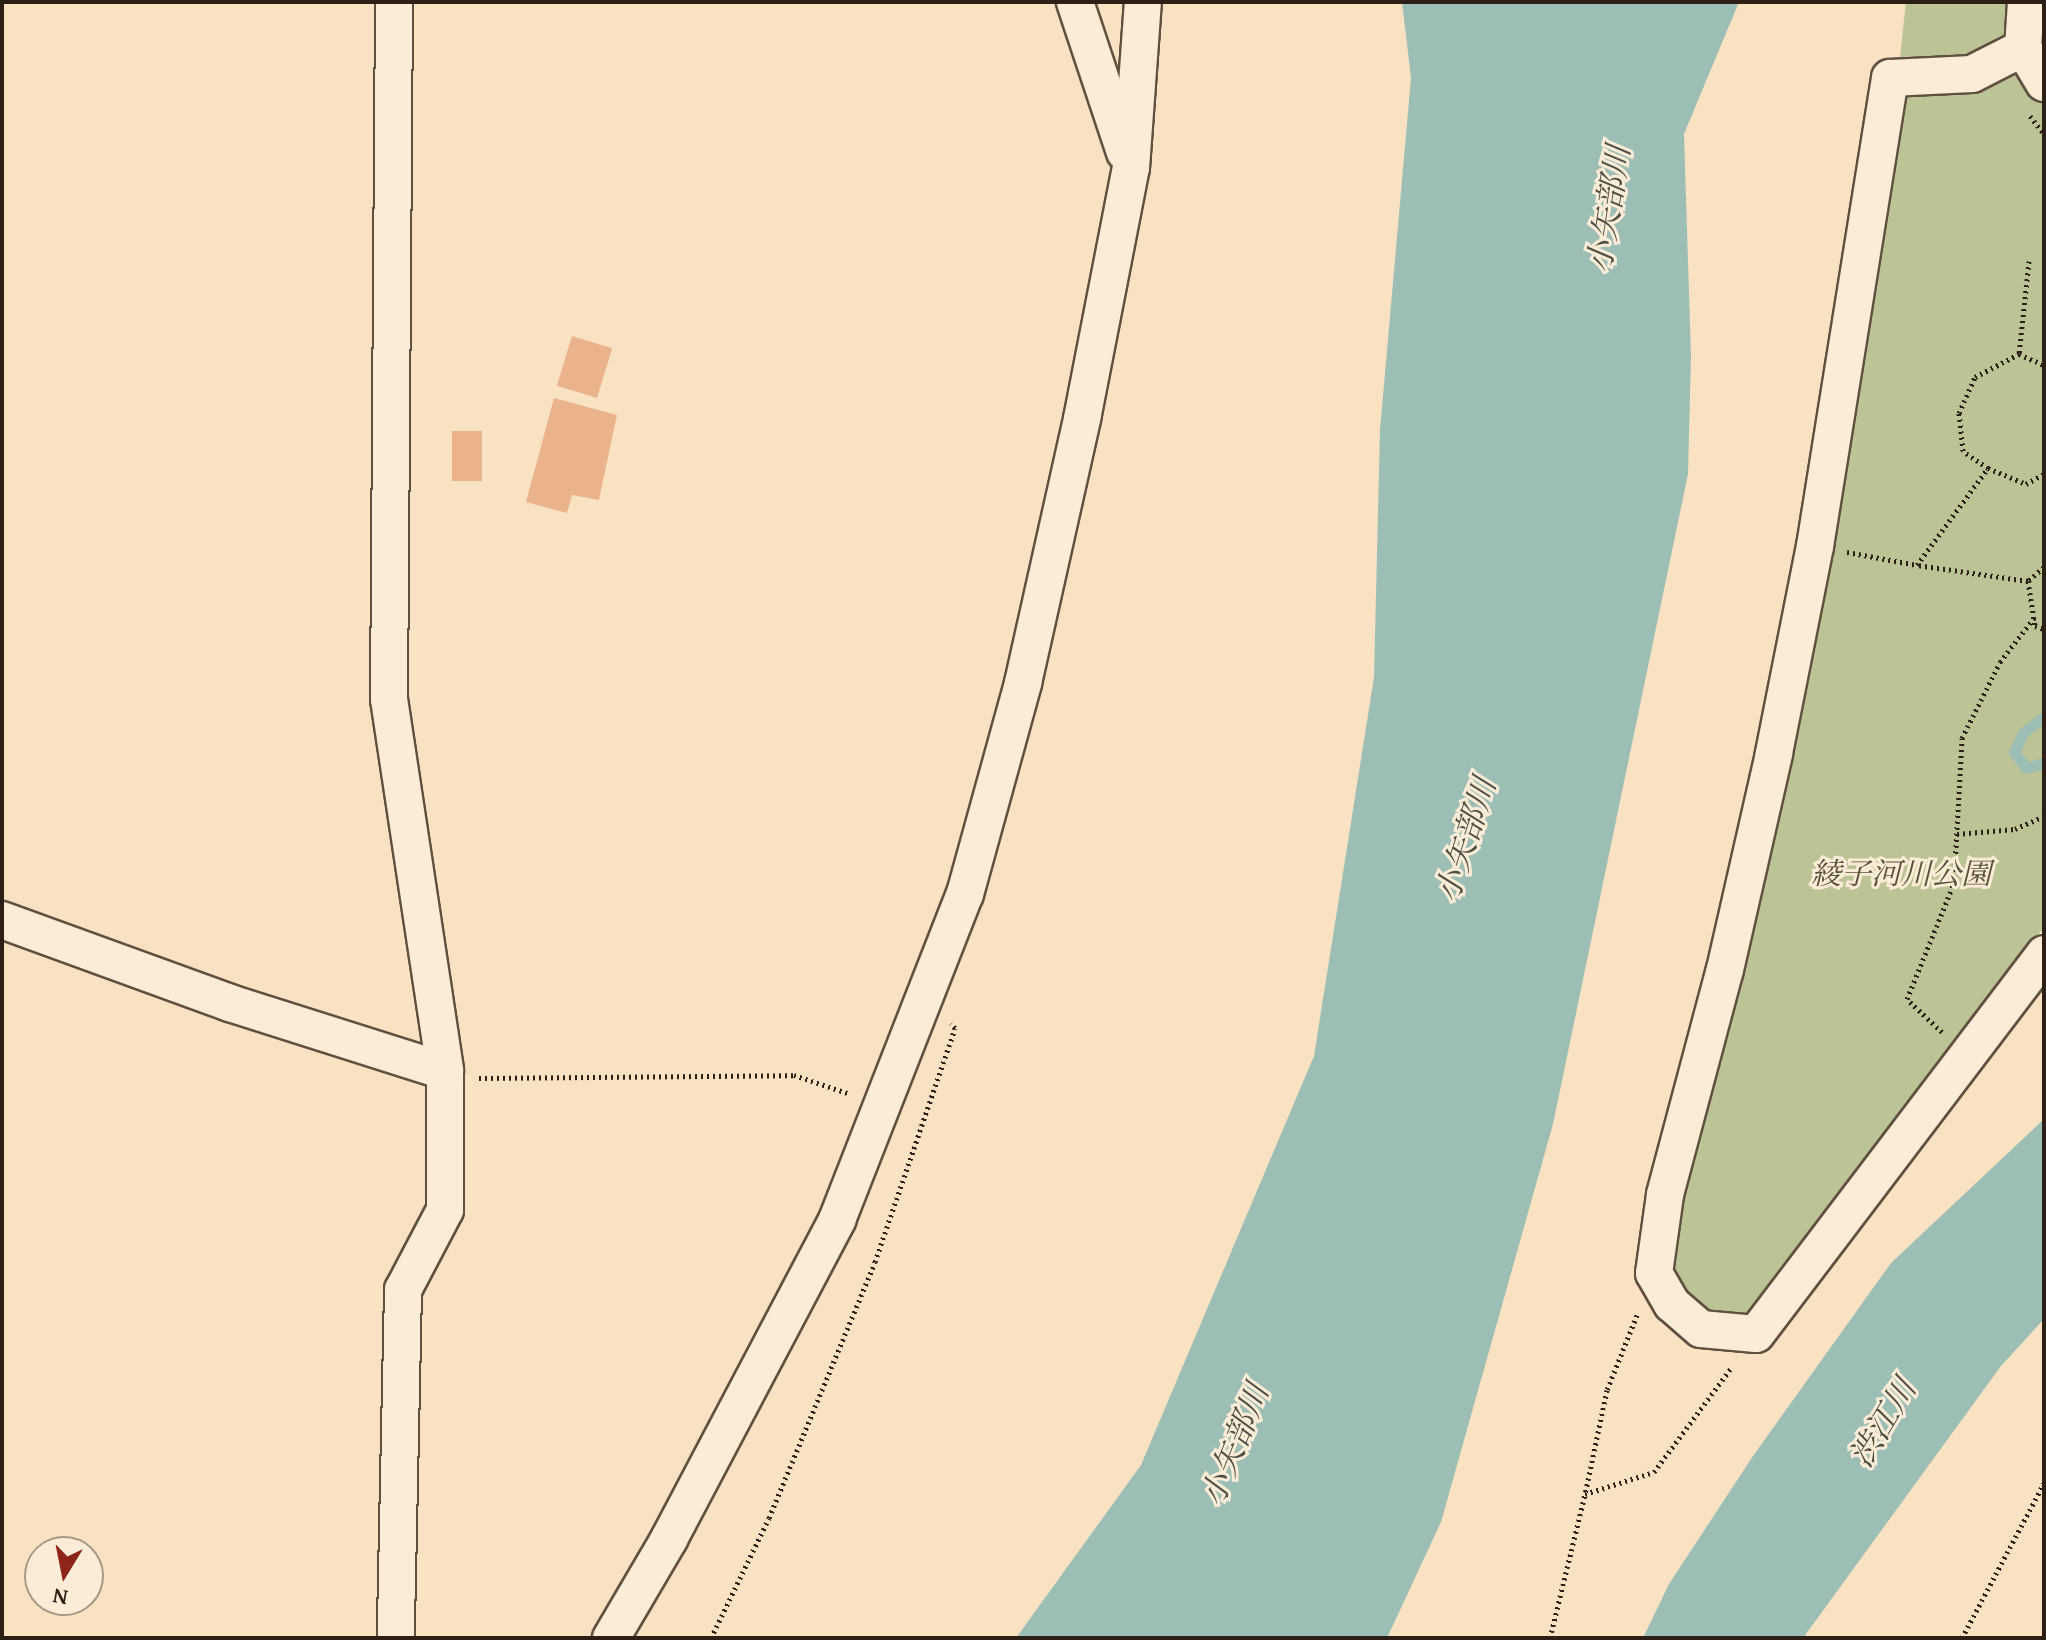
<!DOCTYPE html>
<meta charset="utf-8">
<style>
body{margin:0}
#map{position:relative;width:2046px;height:1640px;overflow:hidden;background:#f8e2c2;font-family:"Gentium Book Plus","Noto Serif JP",serif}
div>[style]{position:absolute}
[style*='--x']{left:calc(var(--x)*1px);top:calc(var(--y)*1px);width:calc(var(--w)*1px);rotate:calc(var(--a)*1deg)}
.green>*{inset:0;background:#bcc394}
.water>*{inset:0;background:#9dbeb4}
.stream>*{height:11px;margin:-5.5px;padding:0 5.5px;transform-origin:5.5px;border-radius:5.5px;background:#9dbeb4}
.building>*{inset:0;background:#ebb38c;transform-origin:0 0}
.path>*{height:5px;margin-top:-2.5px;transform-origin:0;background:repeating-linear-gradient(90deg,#2c1f15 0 2px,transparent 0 6px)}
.roads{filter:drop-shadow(2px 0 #5f5040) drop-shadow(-2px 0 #5f5040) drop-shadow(0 2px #5f5040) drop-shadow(0 -2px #5f5040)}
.minor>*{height:36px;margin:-18px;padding:0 18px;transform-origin:18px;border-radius:18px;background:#faecd7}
span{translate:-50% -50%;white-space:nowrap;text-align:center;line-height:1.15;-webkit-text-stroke:6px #faecd7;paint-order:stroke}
.park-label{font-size:30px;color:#57503b;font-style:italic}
.water-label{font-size:32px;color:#4e4f45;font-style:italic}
.frame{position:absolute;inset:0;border:4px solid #2c1f15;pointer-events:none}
.north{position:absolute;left:24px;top:1536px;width:80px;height:80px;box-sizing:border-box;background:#faecd7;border:2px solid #a89a89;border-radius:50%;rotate:190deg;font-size:22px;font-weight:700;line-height:32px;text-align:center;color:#2c1f15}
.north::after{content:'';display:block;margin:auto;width:28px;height:36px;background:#8f2418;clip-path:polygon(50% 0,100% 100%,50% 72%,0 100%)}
</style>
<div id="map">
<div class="green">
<div style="clip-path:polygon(1906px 2px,2044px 2px,2044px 927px,1866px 1157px,1772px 1294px,1738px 1319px,1684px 1303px,1663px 1269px,1889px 158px)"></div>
</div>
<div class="water">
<div style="clip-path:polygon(1402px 2px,1739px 2px,1684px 134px,1691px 356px,1688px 474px,1553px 1124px,1441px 1522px,1387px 1638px,1016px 1638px,1141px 1465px,1314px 1056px,1374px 677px,1380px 430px,1411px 78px)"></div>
<div style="clip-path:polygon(2044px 1119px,2044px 1319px,2001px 1366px,1803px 1638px,1643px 1638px,1669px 1584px,1753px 1456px,1891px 1263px)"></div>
</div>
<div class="stream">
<div style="--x:2044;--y:717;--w:26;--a:143"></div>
<div style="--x:2023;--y:733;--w:21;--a:115"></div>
<div style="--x:2014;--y:752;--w:20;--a:53"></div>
<div style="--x:2026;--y:768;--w:19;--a:-16"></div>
</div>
<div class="building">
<div style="left:572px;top:336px;width:42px;height:52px;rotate:17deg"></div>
<div style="clip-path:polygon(554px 398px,617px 415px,599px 500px,572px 495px,567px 513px,526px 502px)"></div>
<div style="left:452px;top:431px;width:30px;height:50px"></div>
</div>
<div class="path">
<div style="--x:2030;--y:116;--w:23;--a:52"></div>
<div style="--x:2029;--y:261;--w:94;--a:96.1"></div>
<div style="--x:2019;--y:354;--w:27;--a:24"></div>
<div style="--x:1988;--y:468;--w:30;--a:-146"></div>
<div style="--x:1963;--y:451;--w:38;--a:-96"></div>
<div style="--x:1959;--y:413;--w:39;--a:-66"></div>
<div style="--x:1975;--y:377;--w:50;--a:-27.6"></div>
<div style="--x:1847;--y:552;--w:71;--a:10.5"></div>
<div style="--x:2044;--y:567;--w:21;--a:139"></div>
<div style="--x:2028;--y:581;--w:46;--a:81.2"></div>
<div style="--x:2035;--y:626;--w:9;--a:18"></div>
<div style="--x:2028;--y:581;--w:112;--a:-171.8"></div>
<div style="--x:1917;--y:565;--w:120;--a:-53.8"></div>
<div style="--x:1988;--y:468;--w:41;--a:22.8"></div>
<div style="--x:2026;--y:484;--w:21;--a:-29"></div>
<div style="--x:1957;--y:834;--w:58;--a:-4.9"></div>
<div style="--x:2015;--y:829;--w:32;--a:-24"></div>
<div style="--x:1942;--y:1032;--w:48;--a:-136.7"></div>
<div style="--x:1907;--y:999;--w:125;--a:-67.9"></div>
<div style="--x:1954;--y:883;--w:145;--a:-86.8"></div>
<div style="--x:1962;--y:738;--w:85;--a:-63.4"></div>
<div style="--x:2000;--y:662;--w:56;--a:-52.3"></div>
<div style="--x:479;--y:1078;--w:315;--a:-0.5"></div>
<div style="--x:794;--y:1075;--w:59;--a:18.7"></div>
<div style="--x:1637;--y:1315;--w:81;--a:111.8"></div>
<div style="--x:1607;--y:1390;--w:106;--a:101.9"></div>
<div style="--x:1585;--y:1494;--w:72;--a:-17.7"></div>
<div style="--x:1654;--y:1472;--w:131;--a:-53.4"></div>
<div style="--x:711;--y:1638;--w:133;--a:-64.2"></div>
<div style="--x:769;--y:1518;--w:277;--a:-67.5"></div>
<div style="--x:875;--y:1262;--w:247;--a:-71.1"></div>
<div style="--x:955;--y:1028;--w:6;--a:-135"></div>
<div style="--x:1550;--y:1638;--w:148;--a:-76.3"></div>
<div style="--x:1962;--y:1638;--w:175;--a:-62.1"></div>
</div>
<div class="roads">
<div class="minor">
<div style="--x:394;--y:2;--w:697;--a:90.41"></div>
<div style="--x:389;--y:699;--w:376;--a:81.4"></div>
<div style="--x:445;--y:1071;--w:139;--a:90"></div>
<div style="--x:445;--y:1210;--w:90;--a:117.7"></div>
<div style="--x:403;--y:1290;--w:348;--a:91.2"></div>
<div style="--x:1075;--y:2;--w:158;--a:71.6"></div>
<div style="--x:2026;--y:2;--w:46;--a:93.7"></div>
<div style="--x:2023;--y:48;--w:41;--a:59"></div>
<div style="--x:2023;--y:48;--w:57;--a:153"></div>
<div style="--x:1972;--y:74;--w:82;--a:177.2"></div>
<div style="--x:1890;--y:78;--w:474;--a:99.1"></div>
<div style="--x:1815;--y:546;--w:212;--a:101.2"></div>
<div style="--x:1774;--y:754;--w:221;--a:102.8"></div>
<div style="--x:1725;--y:969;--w:234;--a:104.9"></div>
<div style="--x:1665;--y:1195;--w:79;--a:98"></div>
<div style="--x:1654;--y:1273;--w:36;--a:60"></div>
<div style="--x:1672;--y:1304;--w:38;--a:41"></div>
<div style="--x:1701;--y:1329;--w:55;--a:5.2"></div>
<div style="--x:1756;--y:1334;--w:477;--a:-52.8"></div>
<div style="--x:2;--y:920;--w:243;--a:20"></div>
<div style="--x:230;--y:1003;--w:225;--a:17.6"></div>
<div style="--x:611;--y:1638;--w:115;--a:-59.6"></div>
<div style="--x:669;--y:1539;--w:361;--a:-62.2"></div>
<div style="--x:837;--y:1220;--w:350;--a:-68.6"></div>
<div style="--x:965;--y:894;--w:219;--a:-74.6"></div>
<div style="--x:1023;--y:683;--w:271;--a:-77.4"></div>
<div style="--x:1082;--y:419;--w:256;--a:-79"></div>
<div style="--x:1131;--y:168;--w:166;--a:-85.9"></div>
</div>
</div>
<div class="park-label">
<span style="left:1901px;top:873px">綾子河川公園</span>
</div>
<div class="water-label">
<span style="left:1609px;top:209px;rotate:-81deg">小矢部川</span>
<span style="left:1466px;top:840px;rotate:-72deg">小矢部川</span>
<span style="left:1883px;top:1423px;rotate:-59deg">渋江川</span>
<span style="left:1235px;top:1445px;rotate:-68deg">小矢部川</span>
</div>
<div class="frame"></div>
<div class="north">N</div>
</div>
